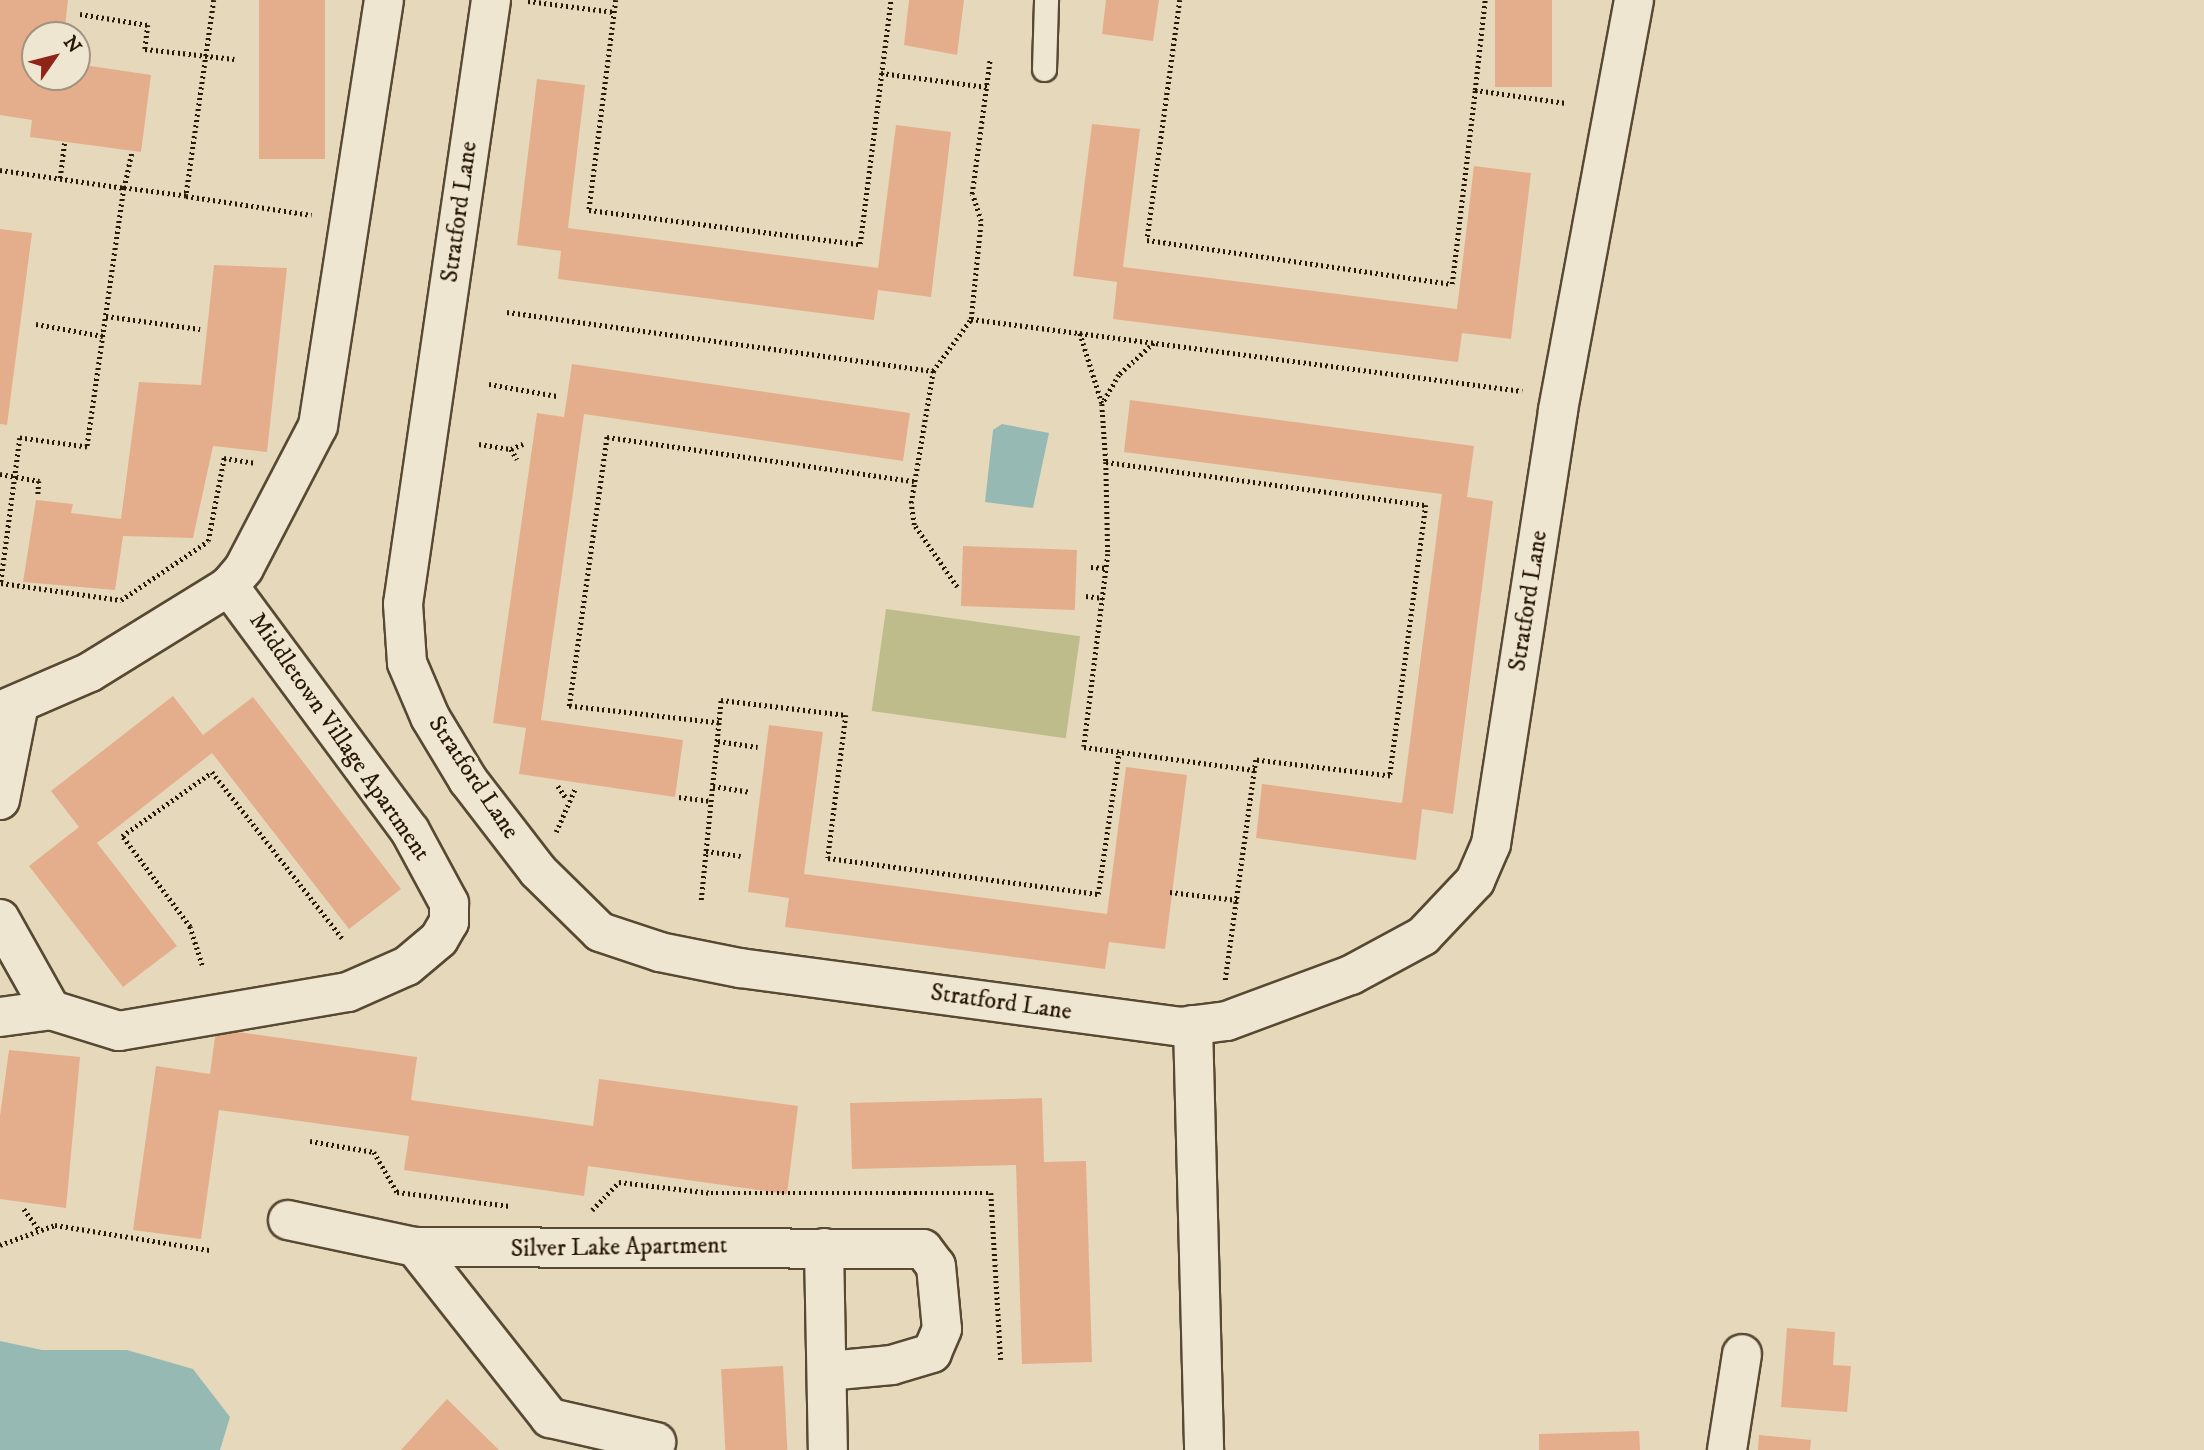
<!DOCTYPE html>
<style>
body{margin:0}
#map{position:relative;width:2204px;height:1450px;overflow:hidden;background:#e6d8ba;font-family:"IM FELL DW Pica",serif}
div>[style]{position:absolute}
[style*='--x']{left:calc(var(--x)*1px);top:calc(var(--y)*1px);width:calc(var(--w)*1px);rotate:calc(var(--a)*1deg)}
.green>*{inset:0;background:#bdbc8a;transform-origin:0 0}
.water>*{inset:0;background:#97b9b4}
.building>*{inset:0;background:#e4ae8d;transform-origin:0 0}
.path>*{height:4.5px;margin-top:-2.25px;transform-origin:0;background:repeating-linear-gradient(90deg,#271905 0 2px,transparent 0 5.5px)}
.roads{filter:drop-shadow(2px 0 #574932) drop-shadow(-2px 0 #574932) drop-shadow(0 2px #574932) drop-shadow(0 -2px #574932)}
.service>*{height:23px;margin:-11.5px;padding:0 11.5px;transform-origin:11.5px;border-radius:11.5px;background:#efe6d2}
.minor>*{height:38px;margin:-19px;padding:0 19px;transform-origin:19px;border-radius:19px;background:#efe6d2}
span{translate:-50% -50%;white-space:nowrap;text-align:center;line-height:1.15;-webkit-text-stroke:6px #efe6d2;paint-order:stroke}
.street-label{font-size:24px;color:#271905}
.north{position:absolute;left:21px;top:21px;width:70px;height:70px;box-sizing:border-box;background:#efe6d2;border:2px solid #9f9480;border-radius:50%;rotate:55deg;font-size:19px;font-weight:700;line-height:28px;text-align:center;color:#271905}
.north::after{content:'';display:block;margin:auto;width:24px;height:32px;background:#8f2418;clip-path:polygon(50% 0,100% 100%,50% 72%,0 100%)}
</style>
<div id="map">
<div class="green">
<div style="left:886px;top:609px;width:196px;height:103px;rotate:8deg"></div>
</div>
<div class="water">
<div style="clip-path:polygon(1002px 424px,1049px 433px,1033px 508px,985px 502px,993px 430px)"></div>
<div style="clip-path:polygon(0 1341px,42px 1350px,127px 1350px,193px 1369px,230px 1417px,220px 1450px,0 1450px)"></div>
</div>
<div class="building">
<div style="clip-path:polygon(0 0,68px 0,64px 35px,35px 35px,35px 77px,77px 77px,77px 64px,151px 75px,141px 152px,30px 137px,32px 120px,0 115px)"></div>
<div style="left:259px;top:0;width:66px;height:159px"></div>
<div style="clip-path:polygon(909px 0,964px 0,957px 55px,904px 45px)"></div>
<div style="clip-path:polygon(1106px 0,1159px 0,1153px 41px,1102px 34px)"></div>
<div style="left:1495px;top:0;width:57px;height:87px"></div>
<div style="clip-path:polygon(537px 79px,585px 85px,568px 228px,878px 268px,896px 125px,951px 132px,931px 297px,878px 290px,874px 320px,558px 279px,561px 251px,517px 245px)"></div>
<div style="clip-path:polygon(1092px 124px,1140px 129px,1123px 267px,1457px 309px,1474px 166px,1531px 173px,1511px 339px,1462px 333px,1458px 362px,1113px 319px,1117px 282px,1073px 276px)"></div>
<div style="clip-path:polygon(0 229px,32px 233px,7px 425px,0 424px)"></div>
<div style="clip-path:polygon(214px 265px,287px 268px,267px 452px,213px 446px,193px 538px,123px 536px,115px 590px,23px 582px,36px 500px,73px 504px,71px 513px,121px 519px,139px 382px,201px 385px)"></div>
<div style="clip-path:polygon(572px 364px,910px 413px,903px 461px,584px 414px,541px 720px,683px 740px,675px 797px,519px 774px,526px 728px,493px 723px,537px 413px,564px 417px)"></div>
<div style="clip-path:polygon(1130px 400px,1474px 446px,1467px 497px,1493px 501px,1453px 814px,1422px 809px,1416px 860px,1256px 838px,1262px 784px,1402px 803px,1442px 494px,1124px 452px)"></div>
<div style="left:963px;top:546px;width:114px;height:60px;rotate:2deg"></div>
<div style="clip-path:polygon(173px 696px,203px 735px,253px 697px,401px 889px,349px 929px,212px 753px,97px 843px,177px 946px,123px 987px,29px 866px,79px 827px,51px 791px)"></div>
<div style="clip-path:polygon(769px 725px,823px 732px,804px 874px,1107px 914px,1126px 767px,1187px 775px,1165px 949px,1109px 942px,1105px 969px,785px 927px,789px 898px,748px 892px)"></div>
<div style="clip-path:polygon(216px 1029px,417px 1057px,411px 1100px,593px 1126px,599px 1079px,798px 1106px,787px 1194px,588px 1166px,584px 1196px,404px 1170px,409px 1136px,219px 1110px,201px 1239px,133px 1230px,156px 1066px,210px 1074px)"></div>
<div style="clip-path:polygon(9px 1050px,80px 1057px,66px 1208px,0 1199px,0 1116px)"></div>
<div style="clip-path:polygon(1042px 1098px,1044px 1162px,1086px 1161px,1092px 1362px,1022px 1364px,1016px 1165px,852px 1169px,850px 1103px)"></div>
<div style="clip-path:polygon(1787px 1328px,1835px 1332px,1833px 1365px,1851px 1366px,1847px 1412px,1781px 1407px)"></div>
<div style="left:783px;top:1366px;width:84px;height:62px;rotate:87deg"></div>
<div style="clip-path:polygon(447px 1399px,499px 1450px,401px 1450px)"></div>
<div style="clip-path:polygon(1639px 1431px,1640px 1450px,1539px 1450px,1539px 1434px)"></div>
<div style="clip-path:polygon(1759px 1435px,1811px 1440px,1810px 1450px,1758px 1450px)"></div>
</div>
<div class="path">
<div style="--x:214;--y:0;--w:198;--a:98.1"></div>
<div style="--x:186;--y:196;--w:63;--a:-172.6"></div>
<div style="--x:124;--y:188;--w:262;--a:98.1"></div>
<div style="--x:87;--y:447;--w:68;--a:-172.3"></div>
<div style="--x:20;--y:438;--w:146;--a:97.5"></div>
<div style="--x:1;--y:583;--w:121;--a:8.1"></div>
<div style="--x:121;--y:600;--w:105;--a:-34.1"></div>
<div style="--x:208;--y:541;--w:85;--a:-79.1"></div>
<div style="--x:224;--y:458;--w:31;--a:9"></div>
<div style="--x:616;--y:0;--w:212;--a:97.3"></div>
<div style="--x:589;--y:210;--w:273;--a:7.2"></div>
<div style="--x:860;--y:244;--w:246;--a:-82.8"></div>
<div style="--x:1180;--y:0;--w:242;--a:97.8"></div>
<div style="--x:1147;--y:240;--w:308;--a:8.2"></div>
<div style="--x:1452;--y:284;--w:195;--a:-83.2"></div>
<div style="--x:1475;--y:90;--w:92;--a:8.1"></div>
<div style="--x:528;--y:1;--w:87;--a:7.3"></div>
<div style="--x:80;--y:14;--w:69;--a:9.2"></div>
<div style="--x:148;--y:25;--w:24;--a:97"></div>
<div style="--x:145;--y:49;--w:90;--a:6.4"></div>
<div style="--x:881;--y:73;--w:107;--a:7.5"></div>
<div style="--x:1475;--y:90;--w:91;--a:-83.7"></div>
<div style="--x:0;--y:170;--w:126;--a:8.2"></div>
<div style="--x:60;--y:178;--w:35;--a:-83"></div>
<div style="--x:124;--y:188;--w:38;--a:-78"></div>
<div style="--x:186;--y:196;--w:127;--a:8.6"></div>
<div style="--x:507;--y:312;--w:430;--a:7.9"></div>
<div style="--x:106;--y:316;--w:95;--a:7.9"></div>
<div style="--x:971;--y:319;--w:99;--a:-84.2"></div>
<div style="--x:981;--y:221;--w:28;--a:-108"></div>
<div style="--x:972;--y:194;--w:136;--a:-82.4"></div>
<div style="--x:36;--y:324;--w:68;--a:10.2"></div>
<div style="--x:1080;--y:333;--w:73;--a:72.6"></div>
<div style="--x:1154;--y:343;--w:47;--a:137.6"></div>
<div style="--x:1119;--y:375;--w:34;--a:120"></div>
<div style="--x:1102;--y:404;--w:58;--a:86.1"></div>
<div style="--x:1106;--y:462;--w:323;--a:7.7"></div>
<div style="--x:1426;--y:505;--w:273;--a:97.6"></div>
<div style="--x:1390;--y:776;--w:135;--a:-173.2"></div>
<div style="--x:1256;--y:760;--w:224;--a:97.9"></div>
<div style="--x:489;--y:384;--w:69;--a:10"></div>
<div style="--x:479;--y:444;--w:32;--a:9"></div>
<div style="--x:511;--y:449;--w:13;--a:-23"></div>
<div style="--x:511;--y:449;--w:12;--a:59"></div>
<div style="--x:1106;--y:462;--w:92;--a:88.8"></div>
<div style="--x:1108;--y:554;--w:194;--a:97.1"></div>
<div style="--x:1084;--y:747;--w:173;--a:7.7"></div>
<div style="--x:0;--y:474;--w:40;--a:10"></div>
<div style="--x:39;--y:481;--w:13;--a:94"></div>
<div style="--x:1091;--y:567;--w:16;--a:4"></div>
<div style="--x:957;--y:587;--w:75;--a:-124.7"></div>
<div style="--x:914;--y:525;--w:22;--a:-98"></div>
<div style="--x:911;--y:503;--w:134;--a:-80.5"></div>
<div style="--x:933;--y:371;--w:64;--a:-53.8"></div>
<div style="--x:971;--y:319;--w:556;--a:7.44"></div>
<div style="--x:1086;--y:596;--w:17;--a:7"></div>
<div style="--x:719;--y:723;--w:151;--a:-173.5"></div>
<div style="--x:569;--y:706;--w:272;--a:-82"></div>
<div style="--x:607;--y:437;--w:310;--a:8.2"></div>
<div style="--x:718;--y:741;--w:40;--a:8.5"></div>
<div style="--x:558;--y:786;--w:14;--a:56"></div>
<div style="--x:713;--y:786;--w:38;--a:9"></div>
<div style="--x:679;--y:797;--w:32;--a:7"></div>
<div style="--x:556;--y:832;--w:47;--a:-66.2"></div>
<div style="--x:706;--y:851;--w:35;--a:8"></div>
<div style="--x:1170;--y:892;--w:68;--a:6.7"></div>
<div style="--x:701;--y:900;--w:201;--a:-84.3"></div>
<div style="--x:721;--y:700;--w:126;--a:6.8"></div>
<div style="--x:846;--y:715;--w:144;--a:97.2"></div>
<div style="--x:828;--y:858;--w:272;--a:7.6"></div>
<div style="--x:1098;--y:894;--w:144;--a:-81.6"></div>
<div style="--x:202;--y:965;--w:40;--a:-108"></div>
<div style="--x:190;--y:927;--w:114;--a:-126.8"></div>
<div style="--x:122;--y:836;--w:110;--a:-35.4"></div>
<div style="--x:212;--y:772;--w:211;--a:51.9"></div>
<div style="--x:310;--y:1141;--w:65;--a:9.8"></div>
<div style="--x:374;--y:1152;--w:46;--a:60.1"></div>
<div style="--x:397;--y:1192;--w:114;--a:7.1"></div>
<div style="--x:24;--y:1209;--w:26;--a:54"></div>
<div style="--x:592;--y:1210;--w:39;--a:-46"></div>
<div style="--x:619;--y:1182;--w:93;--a:6.8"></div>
<div style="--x:711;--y:1193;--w:280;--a:0"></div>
<div style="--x:991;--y:1193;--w:167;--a:86.6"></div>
<div style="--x:0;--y:1245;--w:59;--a:-20"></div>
<div style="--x:55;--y:1225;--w:157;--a:9.2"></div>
</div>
<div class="roads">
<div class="service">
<div style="--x:1044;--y:69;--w:69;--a:-88.3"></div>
</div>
<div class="minor">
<div style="--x:491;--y:0;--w:610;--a:98.29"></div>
<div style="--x:403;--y:604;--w:59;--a:86.1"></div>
<div style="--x:407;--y:663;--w:59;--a:66.9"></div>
<div style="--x:430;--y:717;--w:74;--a:58.9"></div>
<div style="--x:468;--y:780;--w:115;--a:52.4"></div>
<div style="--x:538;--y:871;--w:87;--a:44.5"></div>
<div style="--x:600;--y:932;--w:63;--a:18.4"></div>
<div style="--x:660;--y:952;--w:82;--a:11.3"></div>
<div style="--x:740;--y:968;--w:444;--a:7.6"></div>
<div style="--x:1180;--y:1027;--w:47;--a:-7.3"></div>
<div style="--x:1227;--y:1021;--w:132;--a:-20.4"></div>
<div style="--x:1351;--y:975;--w:82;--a:-28.4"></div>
<div style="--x:1423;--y:936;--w:76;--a:-46.6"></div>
<div style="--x:1475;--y:881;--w:40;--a:-66.6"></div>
<div style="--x:1491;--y:844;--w:439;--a:-81.2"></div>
<div style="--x:1558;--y:410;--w:417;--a:-79.5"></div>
<div style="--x:0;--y:711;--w:98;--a:-23.4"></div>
<div style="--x:90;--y:672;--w:163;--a:-31.7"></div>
<div style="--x:229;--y:586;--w:23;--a:-50"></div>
<div style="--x:244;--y:568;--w:160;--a:-62.5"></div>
<div style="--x:318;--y:426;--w:431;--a:-81.2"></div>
<div style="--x:0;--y:800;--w:98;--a:-78.8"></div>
<div style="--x:0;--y:919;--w:104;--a:60.7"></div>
<div style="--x:51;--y:1010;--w:71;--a:17.2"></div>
<div style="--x:119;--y:1031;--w:232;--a:-9.7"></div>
<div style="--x:348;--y:992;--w:64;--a:-23.8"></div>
<div style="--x:407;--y:966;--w:42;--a:-40.2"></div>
<div style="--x:439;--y:939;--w:20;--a:-60"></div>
<div style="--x:449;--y:922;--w:19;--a:-90"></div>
<div style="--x:449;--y:903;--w:82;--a:-118.4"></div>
<div style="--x:410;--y:831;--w:305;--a:-126.5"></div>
<div style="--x:0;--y:1017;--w:51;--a:-7.8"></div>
<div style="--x:1193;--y:1025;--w:425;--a:88.5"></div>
<div style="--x:288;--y:1220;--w:130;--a:12"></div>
<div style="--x:415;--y:1247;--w:218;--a:51.7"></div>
<div style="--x:550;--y:1418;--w:109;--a:12.8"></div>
<div style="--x:415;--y:1247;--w:508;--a:0.23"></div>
<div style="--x:923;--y:1249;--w:21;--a:53"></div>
<div style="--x:936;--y:1266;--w:63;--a:84.6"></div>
<div style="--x:942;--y:1329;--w:26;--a:113"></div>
<div style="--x:932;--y:1353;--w:42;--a:163.3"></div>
<div style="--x:892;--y:1365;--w:63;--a:174.6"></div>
<div style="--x:824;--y:1248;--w:202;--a:88.9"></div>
<div style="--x:1727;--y:1450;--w:97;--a:-81.1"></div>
</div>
</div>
<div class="street-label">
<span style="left:460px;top:212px;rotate:-82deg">Stratford Lane</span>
<span style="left:1529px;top:601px;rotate:-81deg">Stratford Lane</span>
<span style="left:339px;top:737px;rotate:55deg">Middletown Village Apartment</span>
<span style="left:473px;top:778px;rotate:56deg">Stratford Lane</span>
<span style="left:1001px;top:1003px;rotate:8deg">Stratford Lane</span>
<span style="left:619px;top:1248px;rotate:-1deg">Silver Lake Apartment</span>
</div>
<div class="north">N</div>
</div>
